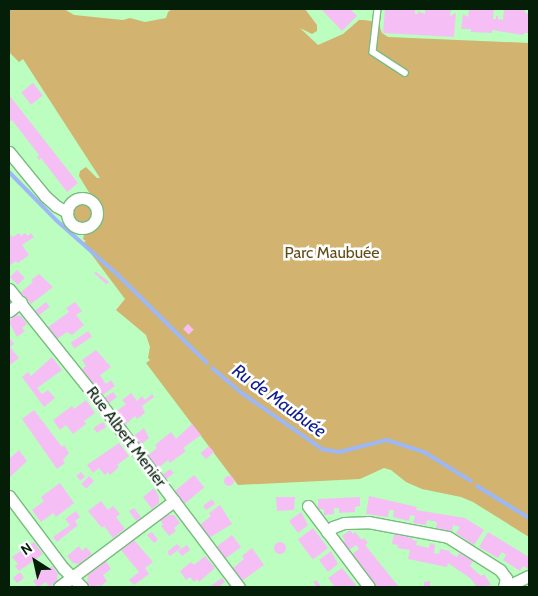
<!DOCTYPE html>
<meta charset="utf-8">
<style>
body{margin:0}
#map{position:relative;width:538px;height:596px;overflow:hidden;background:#bbfec0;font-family:Cabin,sans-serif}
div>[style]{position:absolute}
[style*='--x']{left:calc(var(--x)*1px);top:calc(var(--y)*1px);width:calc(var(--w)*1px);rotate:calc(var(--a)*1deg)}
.green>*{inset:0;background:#d2b36f}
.round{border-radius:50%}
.stream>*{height:4px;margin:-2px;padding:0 2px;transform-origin:2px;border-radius:2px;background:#9db8f6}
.building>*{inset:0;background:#f5bff5;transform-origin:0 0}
.roads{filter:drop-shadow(1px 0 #7abb80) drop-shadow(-1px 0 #7abb80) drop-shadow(0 1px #7abb80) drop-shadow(0 -1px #7abb80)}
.lane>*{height:5.5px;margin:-2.75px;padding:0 2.75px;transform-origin:2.75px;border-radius:2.75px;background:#fff}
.street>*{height:11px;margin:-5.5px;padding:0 5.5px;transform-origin:5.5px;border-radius:5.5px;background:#fff}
.street>.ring{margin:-5.5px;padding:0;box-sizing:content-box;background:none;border:11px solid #fff;border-radius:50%}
span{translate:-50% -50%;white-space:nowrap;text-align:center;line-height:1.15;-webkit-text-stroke:5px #fff;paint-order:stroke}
.park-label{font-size:16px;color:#624d18}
.street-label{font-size:16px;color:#041e08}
.water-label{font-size:18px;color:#0d1c91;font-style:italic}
.frame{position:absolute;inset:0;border:10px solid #041e08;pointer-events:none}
.north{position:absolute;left:10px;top:536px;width:50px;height:50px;-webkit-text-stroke:4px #fff;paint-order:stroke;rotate:325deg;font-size:14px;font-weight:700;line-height:20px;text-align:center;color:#041e08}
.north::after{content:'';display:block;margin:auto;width:18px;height:22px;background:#041e08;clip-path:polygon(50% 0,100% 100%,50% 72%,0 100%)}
</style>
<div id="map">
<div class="green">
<div style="clip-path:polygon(9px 9px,64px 9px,74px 15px,123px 20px,130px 18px,145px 22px,166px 18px,168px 12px,172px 9px,305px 9px,317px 25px,317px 31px,312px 34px,300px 28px,318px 45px,343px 34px,359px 20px,364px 20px,378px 22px,382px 33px,388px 37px,529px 43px,529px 537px,473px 502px,461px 497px,422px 489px,406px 482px,391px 470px,384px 468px,360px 479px,238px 485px,146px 363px,150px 360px,148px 358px,150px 347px,146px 335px,116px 310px,125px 299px,83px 243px,86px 241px,83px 239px,84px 235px,93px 231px,101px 221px,99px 209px,79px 176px,80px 171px,86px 167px,97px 178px,100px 178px,23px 59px,19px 62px,9px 52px)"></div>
<div class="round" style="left:72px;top:203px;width:20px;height:20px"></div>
</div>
<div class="stream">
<div style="--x:9;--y:172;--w:67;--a:45.6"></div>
<div style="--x:56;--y:220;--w:83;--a:41.6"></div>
<div style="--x:118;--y:275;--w:125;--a:44.7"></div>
<div style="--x:212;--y:368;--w:40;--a:40"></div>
<div style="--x:243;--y:394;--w:96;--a:34.8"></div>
<div style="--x:322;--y:449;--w:17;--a:10"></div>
<div style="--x:339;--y:452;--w:49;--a:-14"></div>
<div style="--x:387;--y:440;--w:39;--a:18"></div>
<div style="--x:424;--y:452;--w:55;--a:31.7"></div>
<div style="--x:477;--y:486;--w:61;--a:31.6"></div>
</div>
<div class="building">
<div style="clip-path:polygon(321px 9px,350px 9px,357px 16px,342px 31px)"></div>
<div style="clip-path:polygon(385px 9px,415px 9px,415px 14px,418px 14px,418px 11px,425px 14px,425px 9px,451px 9px,450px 16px,456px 13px,454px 37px,383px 33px)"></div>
<div style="clip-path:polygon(469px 9px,494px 9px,493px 19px,496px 19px,496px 16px,498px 16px,498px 19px,503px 20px,504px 9px,525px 9px,525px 13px,529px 14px,529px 33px,524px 33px,523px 35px,492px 30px,492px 33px,471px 32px,471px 29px,461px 29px,463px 14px,468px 17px)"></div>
<div style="left:33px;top:83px;width:16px;height:15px;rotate:52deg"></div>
<div style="clip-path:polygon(9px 95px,78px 183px,67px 192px,41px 158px,39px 160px,37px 157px,39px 155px,12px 120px,9px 122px)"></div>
<div style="clip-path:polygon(19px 233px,21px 236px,25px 233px,28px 236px,31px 233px,34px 237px,22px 245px,29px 255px,18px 263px,16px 261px,9px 266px,9px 237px,11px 235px,13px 237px)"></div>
<div style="left:17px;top:270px;width:11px;height:10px;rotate:45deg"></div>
<div style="clip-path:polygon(96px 272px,109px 282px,106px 284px,94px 273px)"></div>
<div style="clip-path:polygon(39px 274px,53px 287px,31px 304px,21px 292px,33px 282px,31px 280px)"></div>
<div style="left:46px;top:302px;width:6px;height:14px;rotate:51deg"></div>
<div style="clip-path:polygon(75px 302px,82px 311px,76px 315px,84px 325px,72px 335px,67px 332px,57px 339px,48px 327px,69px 312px,66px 308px)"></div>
<div style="clip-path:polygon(15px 315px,21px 316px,27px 324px,22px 328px,25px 331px,17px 337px,9px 322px)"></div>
<div style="left:188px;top:324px;width:8px;height:7px;rotate:45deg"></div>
<div style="left:88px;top:331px;width:7px;height:21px;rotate:56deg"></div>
<div style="clip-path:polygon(9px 337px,14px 344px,10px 347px,19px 358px,10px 365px)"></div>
<div style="clip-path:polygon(96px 350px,111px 367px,100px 375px,106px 384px,111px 380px,115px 386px,101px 396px,81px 370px,86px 366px,82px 360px)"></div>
<div style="clip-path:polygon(52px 357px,62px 370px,37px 388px,42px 394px,48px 390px,55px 398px,44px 407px,22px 377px,28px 372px,31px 376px)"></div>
<div style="clip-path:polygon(113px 392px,117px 397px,108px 404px,104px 398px)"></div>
<div style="clip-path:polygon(131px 393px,137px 401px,142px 396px,145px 400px,152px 394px,154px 397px,142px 406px,145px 413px,137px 419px,135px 416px,124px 426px,114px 413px,126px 404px,122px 400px)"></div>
<div style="clip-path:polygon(86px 400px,95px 413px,84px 421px,86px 424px,73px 434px,66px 425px,60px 430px,53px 420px,72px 406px,74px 409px)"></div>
<div style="clip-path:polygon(34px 410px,62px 447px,64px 445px,69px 453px,63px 460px,65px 463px,57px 469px,22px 419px)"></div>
<div style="left:103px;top:422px;width:6px;height:11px;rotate:59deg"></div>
<div style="clip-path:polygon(192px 424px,201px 435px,183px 448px,186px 451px,170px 463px,168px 460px,157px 469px,147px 456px,157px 448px,155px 445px,171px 432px,176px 439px)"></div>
<div style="clip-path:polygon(144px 428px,149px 438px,139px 446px,132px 437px)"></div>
<div style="clip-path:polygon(119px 443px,129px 456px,117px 465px,119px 467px,110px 475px,108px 472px,105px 475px,99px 468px,93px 473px,87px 465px)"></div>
<div style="left:209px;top:446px;width:8px;height:11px;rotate:50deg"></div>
<div style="clip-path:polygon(19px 450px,27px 461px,9px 478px,9px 459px)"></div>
<div style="clip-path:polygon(170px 469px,174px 473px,165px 480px,162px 475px)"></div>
<div style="left:81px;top:472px;width:6px;height:6px;rotate:51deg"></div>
<div style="left:194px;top:475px;width:16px;height:26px;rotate:50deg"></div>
<div class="round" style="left:224px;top:476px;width:10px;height:10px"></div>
<div style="left:89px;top:476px;width:7px;height:11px;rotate:45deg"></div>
<div style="clip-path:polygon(60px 483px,74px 503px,56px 517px,53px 513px,41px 522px,32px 510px,44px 501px,41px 497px)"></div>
<div style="clip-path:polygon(154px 488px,159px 496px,159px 503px,152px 509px,143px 497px)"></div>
<div style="clip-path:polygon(369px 496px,417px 507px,416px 510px,465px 518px,484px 530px,474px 545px,456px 533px,460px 527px,453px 525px,452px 531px,436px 528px,437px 522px,427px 520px,426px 525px,413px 523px,415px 516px,410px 515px,409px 521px,393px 517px,394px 510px,389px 510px,388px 517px,366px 514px)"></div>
<div style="clip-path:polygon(276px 497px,295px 497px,294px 510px,277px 511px)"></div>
<div style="clip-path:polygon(360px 497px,360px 506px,355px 507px,355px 512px,339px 513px,339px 508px,334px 508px,334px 514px,324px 515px,324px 509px,318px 509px,318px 499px)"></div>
<div style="clip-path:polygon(212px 499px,215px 504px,206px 510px,203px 506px)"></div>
<div style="clip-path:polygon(101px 501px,108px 510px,113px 506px,120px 514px,116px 517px,125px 529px,113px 538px,104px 526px,102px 528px,88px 511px)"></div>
<div style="clip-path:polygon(220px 505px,232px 524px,209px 538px,200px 525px,211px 516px,209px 513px)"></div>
<div style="clip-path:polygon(134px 508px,141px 517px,136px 521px,129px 511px)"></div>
<div style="clip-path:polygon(76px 511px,80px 517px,75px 521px,78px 525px,57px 542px,53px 537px,70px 525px,65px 519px)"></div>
<div style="clip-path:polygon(301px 512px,308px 525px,298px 533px,289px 521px)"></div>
<div style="clip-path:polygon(167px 515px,174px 515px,180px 523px,174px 528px,176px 531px,169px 536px,161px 526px,163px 524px,160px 520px)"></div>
<div style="left:313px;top:528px;width:25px;height:19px;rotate:53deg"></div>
<div style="clip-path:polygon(350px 530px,353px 534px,355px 532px,362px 540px,364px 538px,368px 543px,365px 545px,399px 587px,377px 587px,352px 554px,359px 549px,356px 545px,349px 550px,343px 542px,345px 540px,342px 536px)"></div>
<div style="clip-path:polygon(152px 532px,158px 540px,154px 543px,147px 535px)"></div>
<div style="clip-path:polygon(488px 532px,529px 557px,528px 569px,523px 566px,520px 571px,503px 560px,506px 555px,502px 552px,498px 558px,479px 547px)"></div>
<div style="clip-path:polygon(394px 534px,412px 538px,412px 540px,417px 541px,416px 545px,429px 548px,430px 543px,435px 545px,434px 553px,439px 554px,440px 549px,450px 551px,450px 553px,457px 557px,459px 553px,473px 561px,470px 566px,481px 576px,484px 574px,491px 585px,477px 587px,470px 578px,448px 563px,447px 567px,408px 559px,410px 550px,397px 548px,398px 545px,392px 544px)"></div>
<div style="left:232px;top:535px;width:15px;height:20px;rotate:53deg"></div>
<div style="clip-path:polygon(134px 540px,153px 562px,145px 568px,149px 574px,134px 585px,129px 580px,139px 572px,121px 550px)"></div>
<div class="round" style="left:274px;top:542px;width:12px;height:12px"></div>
<div style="clip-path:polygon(34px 542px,43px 554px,19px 571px,15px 566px,18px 564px,12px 557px)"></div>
<div style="clip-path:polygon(177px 544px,181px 548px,170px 556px,167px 552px)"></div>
<div style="clip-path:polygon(187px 545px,190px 550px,182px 556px,178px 551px)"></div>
<div style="clip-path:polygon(79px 546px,82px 551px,86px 547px,92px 554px,79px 564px,73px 563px,67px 556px)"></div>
<div style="clip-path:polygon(252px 548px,264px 565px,242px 581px,233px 568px,244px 559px,242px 556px)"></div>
<div style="clip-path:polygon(331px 551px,338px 564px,328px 572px,319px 560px)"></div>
<div style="clip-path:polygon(205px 556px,215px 568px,199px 582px,197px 579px,194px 582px,190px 577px,186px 580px,180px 571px,191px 562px,194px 565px)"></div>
<div style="clip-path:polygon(106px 561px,111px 569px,103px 575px,107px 581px,100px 587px,99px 585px,91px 587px,87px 582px,88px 575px)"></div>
<div style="clip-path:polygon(44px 566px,47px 570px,52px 566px,58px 574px,57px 581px,49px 587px,46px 582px,38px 587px,33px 581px,37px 578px,34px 573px)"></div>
<div style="clip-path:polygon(342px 568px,356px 585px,353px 587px,335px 587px,328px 578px)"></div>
<div style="clip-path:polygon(20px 572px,24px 578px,17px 583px,13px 578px)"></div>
<div style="clip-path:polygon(222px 578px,225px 582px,218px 587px,209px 587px)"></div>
<div style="clip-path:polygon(316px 580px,320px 585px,321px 587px,317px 587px,313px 582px)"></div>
<div style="clip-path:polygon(430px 581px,430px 586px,424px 586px,424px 582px)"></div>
</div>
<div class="roads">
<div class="lane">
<div style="--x:378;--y:9;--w:43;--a:96.6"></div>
<div style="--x:373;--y:52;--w:38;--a:33"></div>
</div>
<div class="street">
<div style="--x:9;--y:152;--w:57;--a:50.7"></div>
<div style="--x:45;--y:196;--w:15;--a:42"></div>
<div style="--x:56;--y:206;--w:13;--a:29"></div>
<div class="ring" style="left:67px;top:198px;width:19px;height:19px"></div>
<div style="--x:9;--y:289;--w:142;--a:51.3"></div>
<div style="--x:98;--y:400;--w:234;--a:53"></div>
<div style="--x:9;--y:311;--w:15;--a:-37"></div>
<div style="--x:9;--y:496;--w:90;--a:53.1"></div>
<div style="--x:63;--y:568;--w:27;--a:45"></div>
<div style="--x:308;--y:506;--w:101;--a:53"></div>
<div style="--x:327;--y:532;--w:8;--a:-40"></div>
<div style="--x:333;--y:527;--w:12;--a:-20"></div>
<div style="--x:344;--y:523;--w:24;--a:-2"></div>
<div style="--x:368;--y:522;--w:81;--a:10.6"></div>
<div style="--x:448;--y:537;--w:62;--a:32.4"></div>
<div style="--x:500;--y:570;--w:10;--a:53"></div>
<div style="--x:506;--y:578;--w:9;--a:103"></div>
<div style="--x:59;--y:587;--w:144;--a:-36.8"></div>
<div style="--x:506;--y:587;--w:25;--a:-26"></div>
</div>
</div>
<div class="park-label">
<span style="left:332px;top:253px">Parc Maubuée</span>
</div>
<div class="street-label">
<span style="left:126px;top:437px;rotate:53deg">Rue Albert Menier</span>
</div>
<div class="water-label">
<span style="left:279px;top:401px;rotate:36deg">Ru de Maubuée</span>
</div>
<div class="frame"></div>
<div class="north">N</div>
</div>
